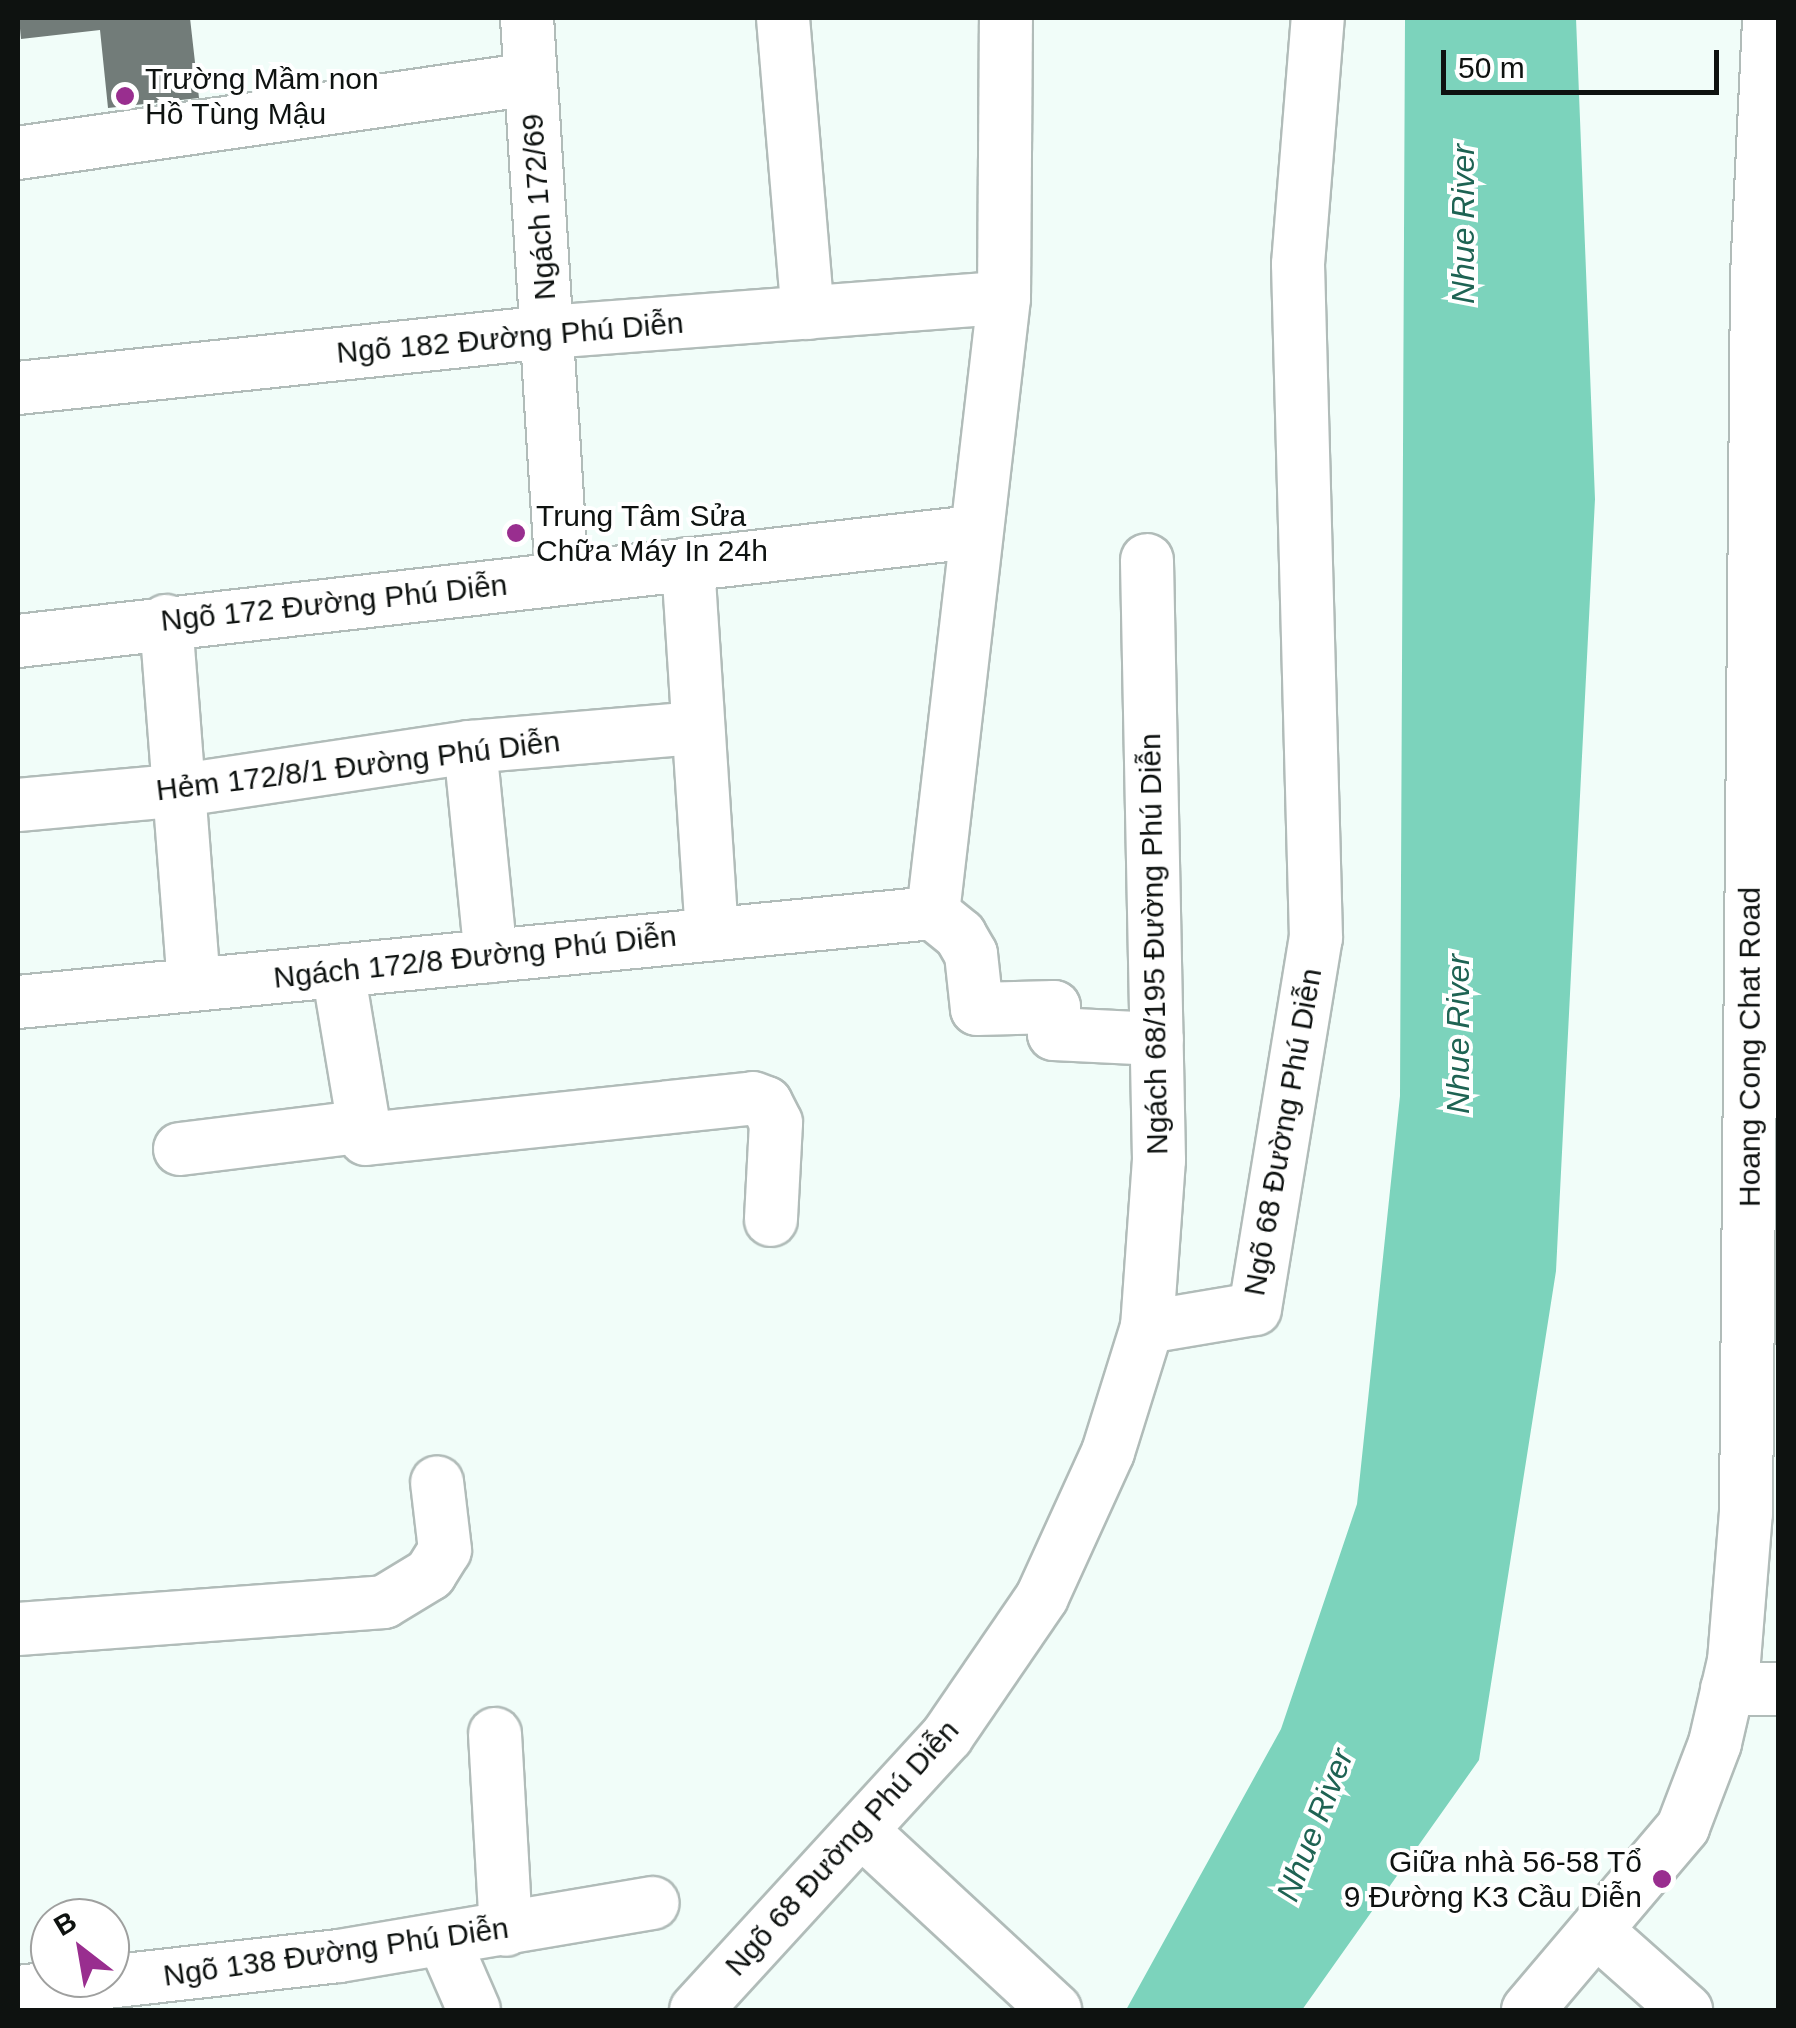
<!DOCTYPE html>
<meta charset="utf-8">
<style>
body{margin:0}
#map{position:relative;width:1796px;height:2028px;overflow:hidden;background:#f1fdf9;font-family:Helvetica,sans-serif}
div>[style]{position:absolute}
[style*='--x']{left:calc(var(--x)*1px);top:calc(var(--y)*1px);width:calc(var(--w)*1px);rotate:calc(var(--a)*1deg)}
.water>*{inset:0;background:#7cd3bc}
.building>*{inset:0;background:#727c79}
.roads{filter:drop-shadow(2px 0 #b1bcb9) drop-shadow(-2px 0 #b1bcb9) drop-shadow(0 2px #b1bcb9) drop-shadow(0 -2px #b1bcb9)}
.minor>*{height:52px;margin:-26px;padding:0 26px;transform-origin:26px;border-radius:26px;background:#fff}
.dots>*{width:28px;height:28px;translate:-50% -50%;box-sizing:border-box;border:5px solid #fff;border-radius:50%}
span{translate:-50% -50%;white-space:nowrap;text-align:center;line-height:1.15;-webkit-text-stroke:8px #fff;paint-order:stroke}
.poi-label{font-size:30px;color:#0e1210}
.left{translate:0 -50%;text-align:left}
.right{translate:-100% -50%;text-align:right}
.street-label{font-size:30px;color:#0e1210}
.water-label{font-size:32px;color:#1e6353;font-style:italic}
.frame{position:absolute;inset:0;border:20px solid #0e1210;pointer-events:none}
.north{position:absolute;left:30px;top:1898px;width:100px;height:100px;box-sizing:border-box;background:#fff;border:2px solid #9fa09f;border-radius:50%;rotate:329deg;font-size:28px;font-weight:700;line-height:40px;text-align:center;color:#0e1210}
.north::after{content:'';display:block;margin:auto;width:35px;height:45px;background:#992e8f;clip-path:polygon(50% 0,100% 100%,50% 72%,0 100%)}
.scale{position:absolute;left:1441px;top:50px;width:278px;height:45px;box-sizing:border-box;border:5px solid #0e1210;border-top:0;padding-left:12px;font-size:30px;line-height:35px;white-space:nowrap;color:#0e1210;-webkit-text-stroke:8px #fff;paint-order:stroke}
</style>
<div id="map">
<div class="water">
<div style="clip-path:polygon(1405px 18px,1576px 18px,1595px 499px,1556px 1271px,1479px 1760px,1302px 2010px,1126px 2010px,1281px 1729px,1357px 1504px,1400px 1096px)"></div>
</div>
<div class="building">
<div style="clip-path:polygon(19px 18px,190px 18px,199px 98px,108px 108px,100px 30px,21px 39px)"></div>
</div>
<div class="roads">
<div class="minor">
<div style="--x:527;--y:18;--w:560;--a:86.42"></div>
<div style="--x:783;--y:18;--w:296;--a:85.2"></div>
<div style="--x:18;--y:153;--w:518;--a:-8.21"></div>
<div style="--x:18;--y:388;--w:532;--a:-6.04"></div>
<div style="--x:547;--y:332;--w:458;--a:-4.3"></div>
<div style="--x:688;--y:564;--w:371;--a:86.3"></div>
<div style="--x:166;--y:621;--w:364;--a:85.6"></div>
<div style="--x:18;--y:641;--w:961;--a:-6.51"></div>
<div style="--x:470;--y:747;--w:210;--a:84.3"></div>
<div style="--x:18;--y:805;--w:165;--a:-5.2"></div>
<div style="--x:182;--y:790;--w:291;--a:-8.5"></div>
<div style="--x:470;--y:747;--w:229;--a:-4.8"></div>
<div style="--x:933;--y:913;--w:619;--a:-83.41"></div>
<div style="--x:1004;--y:298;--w:280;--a:-89.6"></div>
<div style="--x:933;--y:913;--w:35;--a:39"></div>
<div style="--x:960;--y:935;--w:22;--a:60"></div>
<div style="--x:971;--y:954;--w:55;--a:83.8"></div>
<div style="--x:977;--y:1009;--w:77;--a:-1.5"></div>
<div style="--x:1054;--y:1007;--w:27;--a:90"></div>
<div style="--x:1054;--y:1034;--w:103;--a:2.8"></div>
<div style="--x:338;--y:971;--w:170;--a:80.5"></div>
<div style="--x:366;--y:1139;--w:389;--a:-6"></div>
<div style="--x:753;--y:1098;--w:14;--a:21"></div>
<div style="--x:766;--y:1103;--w:22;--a:63"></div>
<div style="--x:776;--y:1123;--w:97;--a:93"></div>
<div style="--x:18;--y:1002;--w:919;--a:-5.56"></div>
<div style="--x:180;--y:1149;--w:180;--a:-7"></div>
<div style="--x:1147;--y:1327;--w:109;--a:-9.5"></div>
<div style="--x:1255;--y:1309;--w:376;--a:-80.7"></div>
<div style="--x:1316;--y:938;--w:674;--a:-91.53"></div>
<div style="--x:1298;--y:264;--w:247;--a:-85.4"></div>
<div style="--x:18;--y:1629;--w:367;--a:-4.2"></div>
<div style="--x:384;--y:1602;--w:54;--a:-31.3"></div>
<div style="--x:430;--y:1574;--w:28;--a:-58"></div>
<div style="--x:445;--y:1550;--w:68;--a:-96.7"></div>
<div style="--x:1727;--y:1689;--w:51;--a:0"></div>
<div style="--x:495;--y:1734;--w:196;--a:86.8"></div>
<div style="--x:863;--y:1832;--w:262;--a:42.8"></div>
<div style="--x:1598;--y:1932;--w:118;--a:41.6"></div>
<div style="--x:444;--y:1941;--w:75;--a:66.5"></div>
<div style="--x:18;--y:1992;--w:323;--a:-6.4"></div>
<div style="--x:339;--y:1956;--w:318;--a:-9.6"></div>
<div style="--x:696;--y:2010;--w:372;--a:-47.5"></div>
<div style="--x:947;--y:1736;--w:168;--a:-55.6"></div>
<div style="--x:1042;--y:1597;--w:159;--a:-65.5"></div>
<div style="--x:1108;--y:1452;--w:131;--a:-72.7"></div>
<div style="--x:1147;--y:1327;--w:167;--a:-85.9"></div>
<div style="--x:1159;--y:1160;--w:600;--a:-91.15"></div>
<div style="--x:1528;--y:2010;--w:240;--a:-49.7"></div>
<div style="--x:1683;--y:1827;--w:90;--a:-69.1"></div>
<div style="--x:1715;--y:1743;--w:84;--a:-77"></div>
<div style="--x:1734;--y:1661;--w:148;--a:-85.4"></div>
<div style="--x:1746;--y:1513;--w:1237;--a:-89.49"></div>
<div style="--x:1757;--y:276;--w:258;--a:-87.3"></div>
</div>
</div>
<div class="dots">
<div style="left:125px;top:96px;background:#992e8f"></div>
<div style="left:516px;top:533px;background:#992e8f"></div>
<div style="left:1662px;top:1879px;background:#992e8f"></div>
</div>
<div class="poi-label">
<span class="left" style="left:145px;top:96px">Trường Mầm non<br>Hồ Tùng Mậu</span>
<span class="left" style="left:536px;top:533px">Trung Tâm Sửa<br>Chữa Máy In 24h</span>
<span class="right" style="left:1642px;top:1879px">Giữa nhà 56-58 Tổ<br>9 Đường K3 Cầu Diễn</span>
</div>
<div class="street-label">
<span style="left:539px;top:207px;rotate:-94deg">Ngách 172/69</span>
<span style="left:510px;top:338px;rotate:-5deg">Ngõ 182 Đường Phú Diễn</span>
<span style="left:334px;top:603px;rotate:-6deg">Ngõ 172 Đường Phú Diễn</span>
<span style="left:358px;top:766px;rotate:-7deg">Hẻm 172/8/1 Đường Phú Diễn</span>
<span style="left:1154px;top:944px;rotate:-91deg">Ngách 68/195 Đường Phú Diễn</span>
<span style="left:475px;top:957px;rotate:-6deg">Ngách 172/8 Đường Phú Diễn</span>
<span style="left:1750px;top:1047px;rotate:-90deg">Hoang Cong Chat Road</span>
<span style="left:1283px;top:1132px;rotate:-80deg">Ngõ 68 Đường Phú Diễn</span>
<span style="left:842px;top:1848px;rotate:-48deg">Ngõ 68 Đường Phú Diễn</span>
<span style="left:336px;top:1952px;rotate:-8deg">Ngõ 138 Đường Phú Diễn</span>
</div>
<div class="water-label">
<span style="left:1463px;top:224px;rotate:-90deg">Nhue River</span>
<span style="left:1458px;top:1034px;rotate:-90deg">Nhue River</span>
<span style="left:1315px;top:1825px;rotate:-69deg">Nhue River</span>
</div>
<div class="frame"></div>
<div class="north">B</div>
<div class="scale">50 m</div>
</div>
